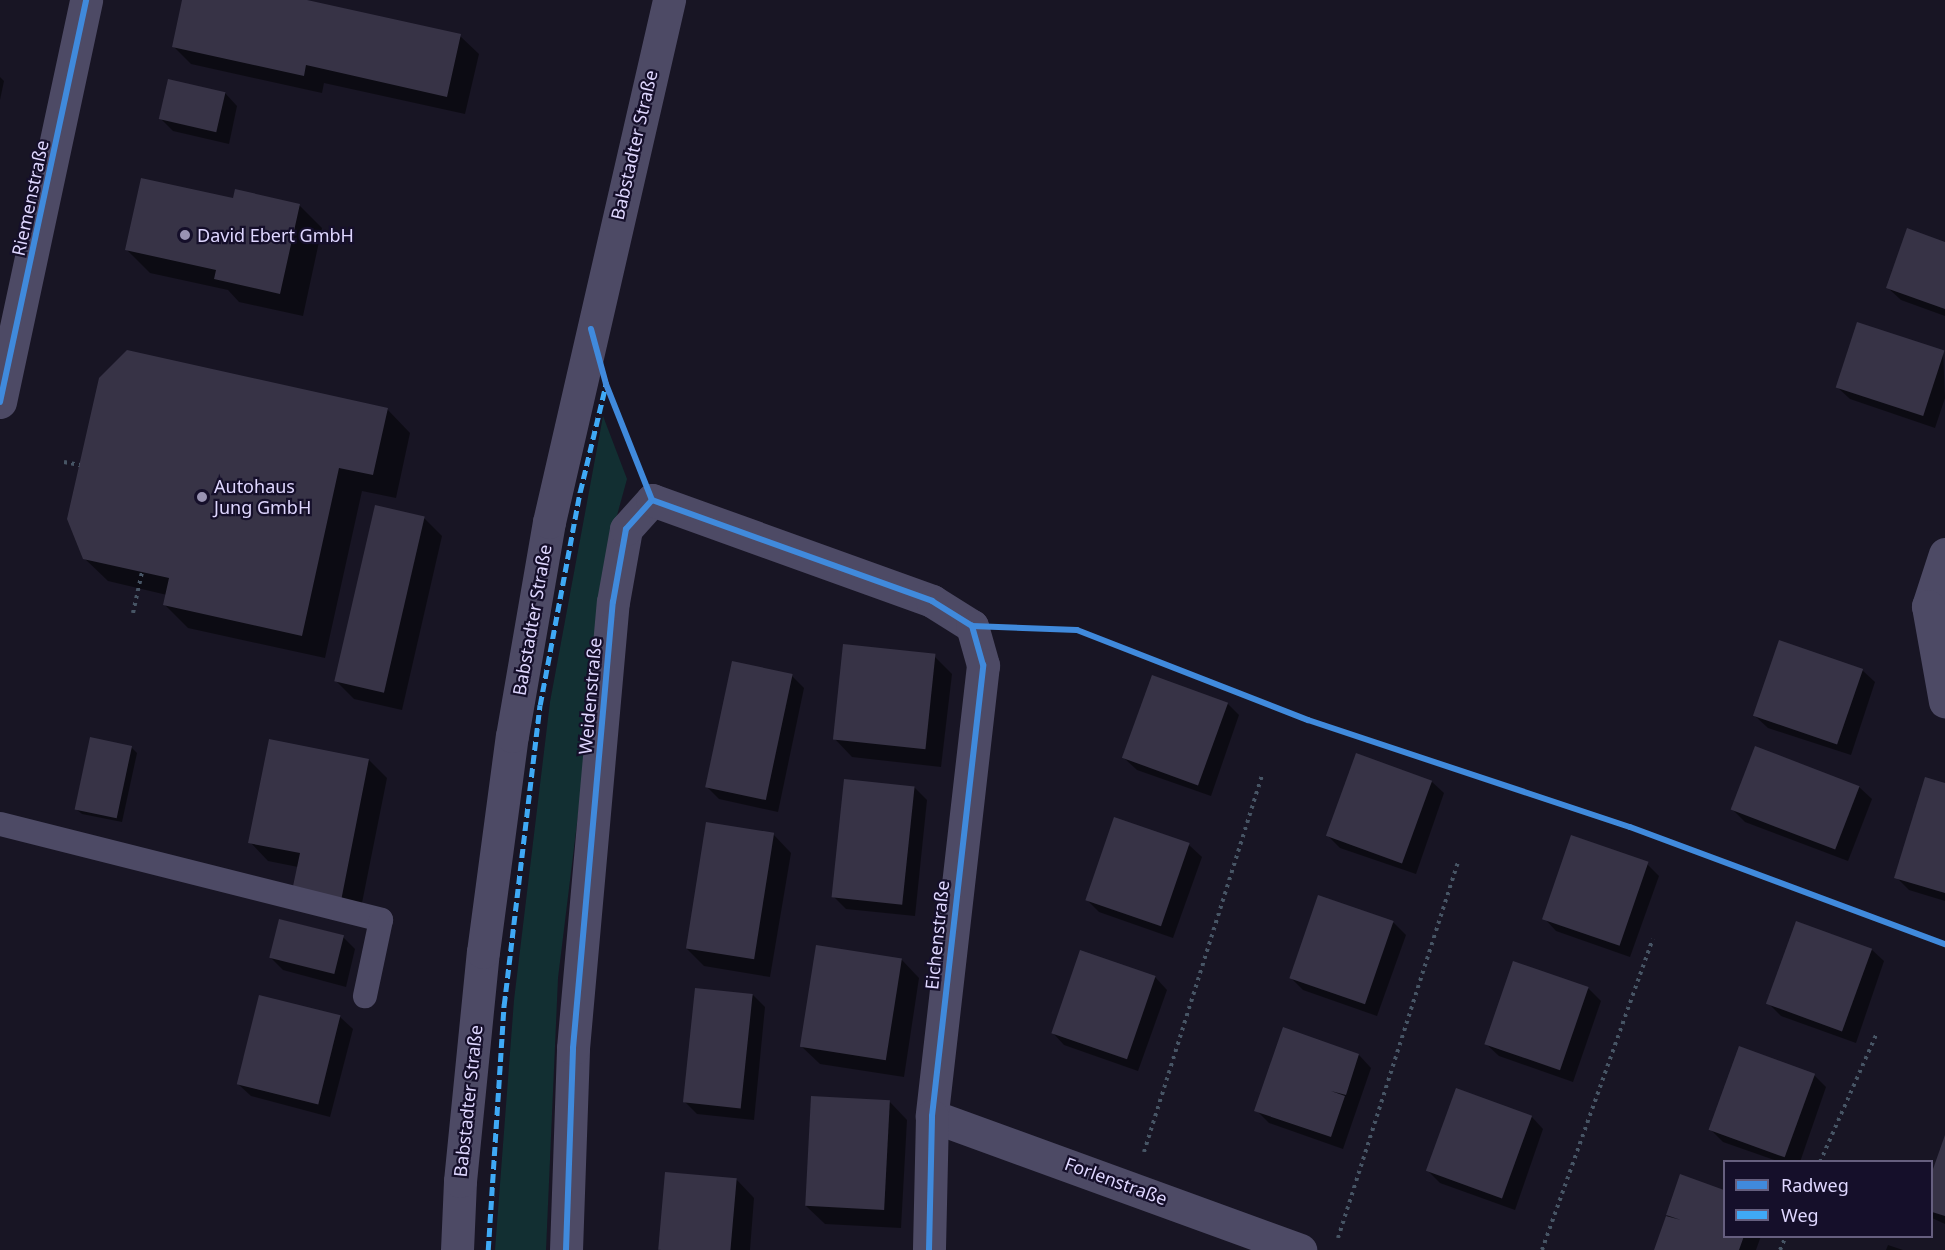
<!DOCTYPE html>
<meta charset="utf-8">
<style>
body{margin:0}
#map{position:relative;width:1945px;height:1250px;overflow:hidden;background:#181524;font-family:"Noto Sans",sans-serif}
div>[style]{position:absolute}
[style*='--x']{left:calc(var(--x)*1px);top:calc(var(--y)*1px);width:calc(var(--w)*1px);rotate:calc(var(--a)*1deg)}
.green>*{inset:0;background:#122f32}
.shadow>*{inset:0;background:#0007}
.building>*{inset:0;background:#373346;transform-origin:0 0}
.path>*{height:4px;margin-top:-2px;transform-origin:0;background:repeating-linear-gradient(90deg,#475565 0 3px,transparent 0 7.5px)}
.service>*{height:24px;margin:-12px;padding:0 12px;transform-origin:12px;border-radius:12px;background:#4d4a65}
.minor>*{height:33px;margin:-16.5px;padding:0 16.5px;transform-origin:16.5px;border-radius:16.5px;background:#4d4a65}
.tertiary>*{height:33px;margin:-16.5px;padding:0 16.5px;transform-origin:16.5px;border-radius:16.5px;background:#4d4a65}
.quiet>*{height:4.5px;margin-top:-2.25px;transform-origin:0;background:repeating-linear-gradient(90deg,#3fa9f5 0 9px,transparent 0 13.5px)}
.cycleway>*{height:6px;margin:-3px;padding:0 3px;transform-origin:3px;border-radius:3px;background:#408adc}
.dots>*{width:16px;height:16px;translate:-50% -50%;box-sizing:border-box;border:3px solid #150f2a;border-radius:50%}
span{translate:-50% -50%;white-space:nowrap;text-align:center;line-height:1.15;-webkit-text-stroke:4.5px #150f2a;paint-order:stroke}
.street-label{font-size:18px;color:#dfd7ff}
.poi-label{font-size:18px;color:#dfd7ff}
.left{translate:0 -50%;text-align:left}
.legend{position:absolute;left:1723px;top:1160px;width:210px;height:78px;box-sizing:border-box;background:#150f2a;border:2px solid #665f7f;margin:0;padding:8px 10px;list-style:none;font-size:18px;color:#dfd7ff}
.legend li{display:flex;align-items:center;gap:12px;height:30px}
.legend b{width:30px;border:2px solid #665f7f}
</style>
<div id="map">
<div class="green">
<div style="clip-path:polygon(603px 416px,627px 479px,613px 530px,558px 978px,546px 1250px,495px 1250px,514px 1000px,550px 702px)"></div>
</div>
<div class="shadow">
<div style="clip-path:polygon(183px 0,300px 0,460px 36px,479px 54px,465px 114px,324px 83px,322px 93px,191px 64px,173px 46px)"></div>
<div style="clip-path:polygon(0 77px,4px 81px,0 100px)"></div>
<div style="clip-path:polygon(225px 93px,237px 106px,229px 144px,173px 131px,161px 119px)"></div>
<div style="clip-path:polygon(234px 200px,299px 205px,322px 228px,303px 316px,239px 302px,228px 290px,150px 273px,127px 250px)"></div>
<div style="clip-path:polygon(1945px 243px,1945px 316px,1901px 300px,1888px 288px)"></div>
<div style="clip-path:polygon(1943px 352px,1945px 398px,1935px 428px,1850px 399px,1837px 387px)"></div>
<div style="clip-path:polygon(387px 409px,410px 433px,396px 498px,362px 491px,325px 658px,188px 628px,165px 605px,167px 595px,108px 581px,84px 558px)"></div>
<div style="clip-path:polygon(424px 518px,442px 536px,402px 710px,354px 699px,336px 681px)"></div>
<div style="clip-path:polygon(934px 656px,952px 674px,941px 767px,852px 757px,834px 738px)"></div>
<div style="clip-path:polygon(1862px 670px,1875px 682px,1851px 755px,1768px 728px,1755px 716px)"></div>
<div style="clip-path:polygon(792px 676px,804px 688px,778px 812px,719px 799px,707px 787px)"></div>
<div style="clip-path:polygon(1227px 703px,1239px 715px,1211px 796px,1137px 770px,1124px 758px)"></div>
<div style="clip-path:polygon(131px 747px,137px 753px,122px 822px,82px 814px,76px 809px)"></div>
<div style="clip-path:polygon(369px 760px,387px 778px,359px 918px,298px 867px,268px 861px,250px 842px)"></div>
<div style="clip-path:polygon(1431px 781px,1444px 793px,1416px 874px,1340px 848px,1328px 836px)"></div>
<div style="clip-path:polygon(1945px 785px,1945px 901px,1909px 890px,1896px 877px)"></div>
<div style="clip-path:polygon(914px 787px,927px 800px,915px 916px,846px 909px,834px 897px)"></div>
<div style="clip-path:polygon(1859px 787px,1872px 799px,1848px 861px,1745px 822px,1733px 810px)"></div>
<div style="clip-path:polygon(773px 834px,791px 853px,770px 977px,704px 966px,686px 948px)"></div>
<div style="clip-path:polygon(1189px 845px,1202px 857px,1173px 938px,1099px 912px,1087px 900px)"></div>
<div style="clip-path:polygon(1647px 864px,1659px 876px,1630px 957px,1556px 931px,1544px 918px)"></div>
<div style="clip-path:polygon(1319px 897px,1394px 923px,1406px 935px,1377px 1016px,1303px 990px,1290px 977px)"></div>
<div style="clip-path:polygon(343px 937px,355px 949px,346px 987px,283px 970px,271px 958px)"></div>
<div style="clip-path:polygon(1871px 949px,1884px 961px,1856px 1043px,1781px 1016px,1769px 1004px)"></div>
<div style="clip-path:polygon(901px 959px,919px 978px,904px 1077px,820px 1064px,801px 1046px)"></div>
<div style="clip-path:polygon(1514px 963px,1589px 989px,1601px 1001px,1573px 1082px,1499px 1056px,1486px 1044px)"></div>
<div style="clip-path:polygon(1155px 977px,1167px 990px,1138px 1071px,1064px 1045px,1052px 1032px)"></div>
<div style="clip-path:polygon(753px 995px,765px 1007px,754px 1120px,697px 1114px,685px 1102px)"></div>
<div style="clip-path:polygon(340px 1017px,353px 1029px,330px 1117px,251px 1096px,238px 1084px)"></div>
<div style="clip-path:polygon(1284px 1029px,1359px 1055px,1371px 1068px,1343px 1149px,1269px 1123px,1256px 1110px)"></div>
<div style="clip-path:polygon(1814px 1075px,1826px 1087px,1800px 1162px,1780px 1162px,1723px 1142px,1711px 1130px)"></div>
<div style="clip-path:polygon(889px 1101px,907px 1120px,901px 1228px,825px 1224px,806px 1206px)"></div>
<div style="clip-path:polygon(1531px 1116px,1543px 1129px,1515px 1210px,1440px 1183px,1428px 1171px)"></div>
<div style="clip-path:polygon(1945px 1139px,1945px 1224px,1932px 1218px,1932px 1176px)"></div>
<div style="clip-path:polygon(1681px 1176px,1724px 1191px,1724px 1236px,1761px 1236px,1756px 1250px,1655px 1250px)"></div>
<div style="clip-path:polygon(736px 1179px,754px 1198px,750px 1250px,660px 1250px)"></div>
<div style="clip-path:polygon(1888px 1245px,1903px 1250px,1886px 1250px)"></div>
</div>
<div class="building">
<div style="clip-path:polygon(182px 0,307px 0,461px 34px,447px 97px,306px 65px,304px 76px,172px 47px)"></div>
<div style="left:168px;top:79px;width:59px;height:41px;rotate:13deg"></div>
<div style="clip-path:polygon(141px 178px,233px 198px,235px 189px,300px 204px,280px 294px,214px 279px,216px 270px,125px 250px)"></div>
<div style="clip-path:polygon(1907px 228px,1945px 242px,1945px 309px,1886px 288px)"></div>
<div style="left:1857px;top:322px;width:92px;height:69px;rotate:18deg"></div>
<div style="clip-path:polygon(127px 350px,388px 408px,373px 475px,339px 468px,302px 636px,163px 605px,169px 578px,83px 559px,67px 519px,99px 378px)"></div>
<div style="left:375px;top:505px;width:51px;height:181px;rotate:13deg"></div>
<div style="left:1779px;top:640px;width:89px;height:80px;rotate:19deg"></div>
<div style="left:843px;top:644px;width:93px;height:96px;rotate:6deg"></div>
<div style="left:732px;top:661px;width:62px;height:129px;rotate:12deg"></div>
<div style="left:1152px;top:675px;width:81px;height:88px;rotate:20deg"></div>
<div style="left:90px;top:737px;width:43px;height:74px;rotate:12deg"></div>
<div style="clip-path:polygon(269px 739px,369px 759px,341px 901px,292px 891px,300px 853px,248px 843px)"></div>
<div style="left:1755px;top:746px;width:112px;height:68px;rotate:21deg"></div>
<div style="left:1356px;top:753px;width:81px;height:88px;rotate:20deg"></div>
<div style="clip-path:polygon(1925px 777px,1945px 783px,1945px 893px,1894px 878px)"></div>
<div style="left:844px;top:779px;width:71px;height:119px;rotate:6deg"></div>
<div style="left:1114px;top:817px;width:80px;height:88px;rotate:19deg"></div>
<div style="left:706px;top:822px;width:69px;height:128px;rotate:9deg"></div>
<div style="left:1571px;top:835px;width:82px;height:89px;rotate:19deg"></div>
<div style="left:1318px;top:895px;width:80px;height:88px;rotate:19deg"></div>
<div style="left:279px;top:919px;width:67px;height:40px;rotate:14deg"></div>
<div style="left:1796px;top:921px;width:81px;height:88px;rotate:20deg"></div>
<div style="left:816px;top:945px;width:87px;height:103px;rotate:9deg"></div>
<div style="left:1080px;top:950px;width:80px;height:88px;rotate:19deg"></div>
<div style="left:1513px;top:961px;width:80px;height:88px;rotate:19deg"></div>
<div style="left:695px;top:988px;width:58px;height:115px;rotate:6deg"></div>
<div style="left:259px;top:995px;width:84px;height:92px;rotate:14deg"></div>
<div style="clip-path:polygon(1283px 1027px,1359px 1054px,1346px 1095px,1331px 1091px,1345px 1096px,1331px 1137px,1254px 1111px)"></div>
<div style="left:1739px;top:1046px;width:81px;height:89px;rotate:20deg"></div>
<div style="left:1456px;top:1088px;width:81px;height:88px;rotate:20deg"></div>
<div style="left:811px;top:1096px;width:79px;height:110px;rotate:3deg"></div>
<div style="clip-path:polygon(1945px 1135px,1945px 1216px,1932px 1212px,1932px 1172px)"></div>
<div style="left:665px;top:1172px;width:72px;height:78px;rotate:5deg"></div>
<div style="clip-path:polygon(1680px 1174px,1724px 1190px,1724px 1236px,1744px 1236px,1739px 1250px,1654px 1250px,1666px 1216px,1681px 1220px,1666px 1215px)"></div>
</div>
<div class="path">
<div style="--x:64;--y:462;--w:16;--a:11"></div>
<div style="--x:133;--y:613;--w:42;--a:-77.6"></div>
<div style="--x:1144;--y:1152;--w:397;--a:-72.6"></div>
<div style="--x:1820;--y:1162;--w:141;--a:-66.2"></div>
<div style="--x:1338;--y:1238;--w:396;--a:-72.3"></div>
<div style="--x:1542;--y:1250;--w:330;--a:-70.4"></div>
<div style="--x:1780;--y:1250;--w:15;--a:-67"></div>
</div>
<div class="service">
<div style="--x:0;--y:824;--w:393;--a:14.1"></div>
<div style="--x:381;--y:920;--w:78;--a:101.9"></div>
</div>
<div class="minor">
<div style="--x:0;--y:402;--w:411;--a:-77.9"></div>
<div style="--x:1945;--y:554;--w:55;--a:108.1"></div>
<div style="--x:1928;--y:606;--w:97;--a:79.9"></div>
<div style="--x:932;--y:1116;--w:392;--a:20"></div>
<div style="--x:566;--y:1250;--w:202;--a:-88"></div>
<div style="--x:573;--y:1048;--w:448;--a:-84.9"></div>
<div style="--x:613;--y:602;--w:74;--a:-79.9"></div>
<div style="--x:626;--y:529;--w:39;--a:-48"></div>
<div style="--x:652;--y:500;--w:298;--a:19.8"></div>
<div style="--x:932;--y:601;--w:47;--a:32"></div>
<div style="--x:972;--y:626;--w:41;--a:74.2"></div>
<div style="--x:983;--y:665;--w:454;--a:96.5"></div>
<div style="--x:932;--y:1116;--w:134;--a:91.3"></div>
</div>
<div class="tertiary">
<div style="--x:457;--y:1250;--w:69;--a:-87.5"></div>
<div style="--x:460;--y:1181;--w:230;--a:-84.3"></div>
<div style="--x:483;--y:952;--w:218;--a:-82.4"></div>
<div style="--x:512;--y:736;--w:217;--a:-80.2"></div>
<div style="--x:549;--y:522;--w:536;--a:-77.05"></div>
</div>
<div class="quiet">
<div style="--x:488;--y:1250;--w:246;--a:-86.3"></div>
<div style="--x:504;--y:1005;--w:302;--a:-83.2"></div>
<div style="--x:540;--y:705;--w:217;--a:-79.4"></div>
<div style="--x:580;--y:492;--w:111;--a:-76.5"></div>
</div>
<div class="cycleway">
<div style="--x:591;--y:329;--w:57;--a:74.7"></div>
<div style="--x:606;--y:384;--w:125;--a:68.4"></div>
<div style="--x:0;--y:402;--w:411;--a:-77.9"></div>
<div style="--x:972;--y:626;--w:105;--a:2.2"></div>
<div style="--x:1077;--y:630;--w:248;--a:21.3"></div>
<div style="--x:1308;--y:720;--w:339;--a:18.4"></div>
<div style="--x:1630;--y:827;--w:336;--a:20.4"></div>
<div style="--x:566;--y:1250;--w:202;--a:-88"></div>
<div style="--x:573;--y:1048;--w:448;--a:-84.9"></div>
<div style="--x:613;--y:602;--w:74;--a:-79.9"></div>
<div style="--x:626;--y:529;--w:39;--a:-48"></div>
<div style="--x:652;--y:500;--w:298;--a:19.8"></div>
<div style="--x:932;--y:601;--w:47;--a:32"></div>
<div style="--x:929;--y:1250;--w:134;--a:-88.7"></div>
<div style="--x:932;--y:1116;--w:454;--a:-83.5"></div>
<div style="--x:983;--y:665;--w:41;--a:-105.8"></div>
</div>
<div class="dots">
<div style="left:185px;top:235px;background:#9993b2"></div>
<div style="left:202px;top:497px;background:#9993b2"></div>
</div>
<div class="street-label">
<span style="left:634px;top:145px;rotate:-77deg">Babstadter Straße</span>
<span style="left:30px;top:198px;rotate:-78deg">Riemenstraße</span>
<span style="left:532px;top:620px;rotate:-80deg">Babstadter Straße</span>
<span style="left:590px;top:696px;rotate:-85deg">Weidenstraße</span>
<span style="left:937px;top:935px;rotate:-84deg">Eichenstraße</span>
<span style="left:468px;top:1101px;rotate:-84deg">Babstadter Straße</span>
<span style="left:1116px;top:1181px;rotate:20deg">Forlenstraße</span>
</div>
<div class="poi-label">
<span class="left" style="left:197px;top:235px">David Ebert GmbH</span>
<span class="left" style="left:214px;top:497px">Autohaus<br>Jung GmbH</span>
</div>
<ul class="legend">
<li><b style="height:8px;background:#408adc"></b>Radweg</li>
<li><b style="height:8px;background:#3fa9f5"></b>Weg</li>
</ul>
</div>
